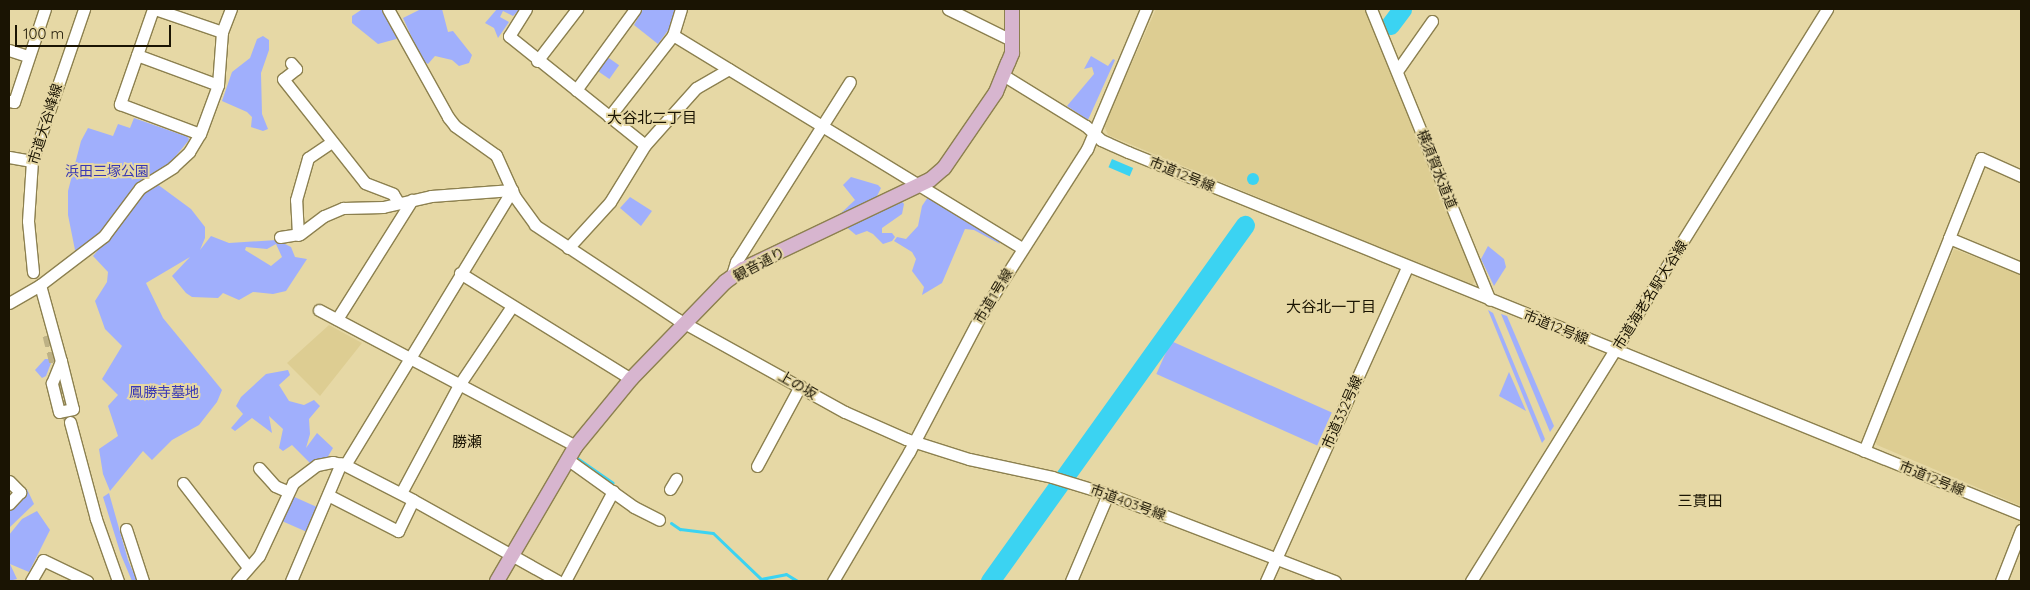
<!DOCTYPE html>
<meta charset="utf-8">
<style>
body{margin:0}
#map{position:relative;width:2030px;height:590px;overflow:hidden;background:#e6d8a5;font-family:Quicksand,"Noto Sans JP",sans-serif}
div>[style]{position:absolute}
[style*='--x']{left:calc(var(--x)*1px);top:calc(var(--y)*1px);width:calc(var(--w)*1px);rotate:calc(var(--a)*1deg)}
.built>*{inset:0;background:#ddcd92}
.green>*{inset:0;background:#a0affc;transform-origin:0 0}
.water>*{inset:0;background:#3bd3f2;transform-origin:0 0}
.round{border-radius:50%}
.stream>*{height:3px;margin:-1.5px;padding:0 1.5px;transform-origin:1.5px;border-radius:1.5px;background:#3bd3f2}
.river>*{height:19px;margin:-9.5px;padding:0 9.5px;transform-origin:9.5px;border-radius:9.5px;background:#3bd3f2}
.minor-tunnel>*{height:11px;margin-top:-5.5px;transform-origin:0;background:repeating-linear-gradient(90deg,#bdb185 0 11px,transparent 0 16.5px)}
.roads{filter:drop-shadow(1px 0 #8c804f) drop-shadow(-1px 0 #8c804f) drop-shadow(0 1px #8c804f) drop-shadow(0 -1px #8c804f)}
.minor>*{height:11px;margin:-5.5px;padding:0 5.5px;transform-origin:5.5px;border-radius:5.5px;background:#fff}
.major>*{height:14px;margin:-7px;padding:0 7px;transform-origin:7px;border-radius:7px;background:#d7b5cf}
span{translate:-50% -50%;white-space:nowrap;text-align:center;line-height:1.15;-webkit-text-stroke:4px #e6d8a5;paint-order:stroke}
.street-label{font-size:14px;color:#1a1403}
.park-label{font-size:14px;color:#3837b4}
.neighbourhood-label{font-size:15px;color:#1a1403}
.frame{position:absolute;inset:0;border:10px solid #1a1403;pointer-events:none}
.scale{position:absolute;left:15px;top:25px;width:156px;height:22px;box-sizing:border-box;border:2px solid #1a1403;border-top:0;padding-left:6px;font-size:15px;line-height:18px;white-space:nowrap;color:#1a1403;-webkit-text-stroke:4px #e6d8a5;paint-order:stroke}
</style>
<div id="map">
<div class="built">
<div style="clip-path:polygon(1156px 9px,1365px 9px,1476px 278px,1472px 286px,1108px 135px,1104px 125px)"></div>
<div style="clip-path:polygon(1954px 249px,2021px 275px,2021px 506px,1877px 445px,1873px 437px)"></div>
<div style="clip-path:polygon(329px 325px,362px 343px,320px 396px,287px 363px)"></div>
</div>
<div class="green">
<div style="clip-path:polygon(383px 9px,400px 38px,378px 44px,352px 23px,352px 16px,361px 10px)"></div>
<div style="clip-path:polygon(421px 9px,442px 9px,448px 32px,453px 31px,472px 55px,469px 63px,459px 66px,452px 60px,435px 56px,428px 64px,422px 60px,403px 18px)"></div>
<div style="clip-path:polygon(497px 9px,520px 9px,513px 16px,503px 11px,500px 17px,509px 22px,498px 38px,494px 28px,485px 23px)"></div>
<div style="clip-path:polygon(643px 9px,675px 9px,669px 29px,658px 44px,634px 25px)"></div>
<div style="clip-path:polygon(263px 36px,269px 40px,269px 50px,261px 73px,262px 114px,268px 129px,263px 131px,251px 127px,252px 117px,247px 112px,222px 101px,232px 72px,250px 58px,257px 39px)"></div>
<div style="left:606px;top:56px;width:16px;height:17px;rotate:35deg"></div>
<div style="clip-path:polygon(1091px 56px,1108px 66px,1113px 59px,1115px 60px,1088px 120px,1067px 106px,1094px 74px,1092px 67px,1084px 69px)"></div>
<div style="clip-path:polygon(134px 118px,188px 137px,189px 140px,170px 163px,143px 180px,109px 225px,76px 255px,68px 215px,68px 191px,81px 141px,88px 128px,113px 136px,118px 124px,130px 128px)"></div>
<div style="clip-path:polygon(851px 177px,878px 185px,881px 188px,875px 200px,900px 199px,904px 204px,902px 214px,882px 228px,882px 233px,892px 233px,895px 237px,892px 241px,883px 244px,873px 234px,867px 231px,856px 235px,845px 226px,840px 214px,855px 200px,843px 185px)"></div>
<div style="clip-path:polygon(evenodd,157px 184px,191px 209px,205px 227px,205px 238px,200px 250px,211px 236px,229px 243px,277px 240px,291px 247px,295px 257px,307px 259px,286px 291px,273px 294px,253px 292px,239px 300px,223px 293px,218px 298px,192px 297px,186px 293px,172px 276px,190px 257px,146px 283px,163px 318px,222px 390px,217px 402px,199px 425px,172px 440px,152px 460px,143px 451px,110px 491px,103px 474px,99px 449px,118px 436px,108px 406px,118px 395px,102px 379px,122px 346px,105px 329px,95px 301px,107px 282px,108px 272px,93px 256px,126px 218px,140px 194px,157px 184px,276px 244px,282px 257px,271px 266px,245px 250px,246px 247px,267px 249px,276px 244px)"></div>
<div style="clip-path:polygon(630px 197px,652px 211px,641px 226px,620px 208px)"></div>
<div style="clip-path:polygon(928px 197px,994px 236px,1000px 244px,974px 230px,965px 229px,942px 283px,922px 295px,924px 287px,912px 271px,916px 259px,912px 252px,894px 241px,897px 237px,906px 239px,918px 226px,922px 206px)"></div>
<div style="clip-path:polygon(1488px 246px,1504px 259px,1506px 267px,1494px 286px,1481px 259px)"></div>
<div style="clip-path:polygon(1488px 310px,1493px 313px,1545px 439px,1542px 443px)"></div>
<div style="clip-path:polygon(1501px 314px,1507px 316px,1554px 426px,1550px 432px)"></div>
<div style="left:1171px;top:341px;width:176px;height:36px;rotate:24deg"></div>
<div style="clip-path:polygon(45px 359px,50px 359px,51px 363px,46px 376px,42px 378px,35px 370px)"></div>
<div style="clip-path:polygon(288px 370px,290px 375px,279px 385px,289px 401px,304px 405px,314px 400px,320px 406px,309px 419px,310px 434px,306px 448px,317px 433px,333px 448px,327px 458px,313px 466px,292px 445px,283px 451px,279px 448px,283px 429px,269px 416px,272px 433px,252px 418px,235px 431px,231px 428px,243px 414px,236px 406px,241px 397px,266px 374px)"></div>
<div style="clip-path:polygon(1509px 372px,1526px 411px,1499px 396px)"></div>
<div style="clip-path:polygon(27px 489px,34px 504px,9px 528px,9px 507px)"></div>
<div style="clip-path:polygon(109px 493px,128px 560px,137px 581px,132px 581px,121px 555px,103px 497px)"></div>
<div style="left:290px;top:495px;width:30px;height:27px;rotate:24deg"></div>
<div style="clip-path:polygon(37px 511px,50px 530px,29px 572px,10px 564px,17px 579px,9px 581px,9px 535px,22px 519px)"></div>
</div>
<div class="water">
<div style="left:1112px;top:159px;width:23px;height:9px;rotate:23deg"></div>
<div class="round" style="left:1247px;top:173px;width:12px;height:12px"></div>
</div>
<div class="stream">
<div style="--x:574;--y:456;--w:47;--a:34.7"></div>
<div style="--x:671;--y:523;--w:11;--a:34"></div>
<div style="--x:680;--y:529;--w:33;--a:7"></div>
<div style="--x:713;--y:533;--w:66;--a:43.8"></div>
<div style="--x:761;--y:579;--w:25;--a:-11"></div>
<div style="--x:786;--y:574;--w:13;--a:32"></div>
</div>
<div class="river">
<div style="--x:1390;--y:25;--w:20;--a:-53"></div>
<div style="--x:990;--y:581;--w:438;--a:-54.4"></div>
</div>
<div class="minor-tunnel">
<div style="--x:48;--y:335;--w:87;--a:76"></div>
</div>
<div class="roads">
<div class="minor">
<div style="--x:153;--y:9;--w:101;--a:109.2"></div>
<div style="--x:120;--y:104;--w:85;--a:20.6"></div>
<div style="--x:155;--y:9;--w:71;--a:18.9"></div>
<div style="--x:388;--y:9;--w:124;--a:60.9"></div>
<div style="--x:448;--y:117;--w:11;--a:52"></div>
<div style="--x:455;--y:126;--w:50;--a:35.3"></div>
<div style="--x:496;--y:155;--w:46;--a:65.7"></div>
<div style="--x:515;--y:197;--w:34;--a:54"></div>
<div style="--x:535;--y:225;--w:170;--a:33.5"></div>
<div style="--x:677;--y:319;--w:192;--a:29"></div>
<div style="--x:845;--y:412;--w:67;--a:23.9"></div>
<div style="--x:906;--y:439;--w:66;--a:17.6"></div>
<div style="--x:969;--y:459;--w:85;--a:12.2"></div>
<div style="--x:1052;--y:477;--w:59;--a:16.9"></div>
<div style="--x:1108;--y:494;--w:243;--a:21"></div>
<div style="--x:526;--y:9;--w:32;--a:122"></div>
<div style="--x:509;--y:36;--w:174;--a:38.7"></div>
<div style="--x:948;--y:9;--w:70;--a:26.2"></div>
<div style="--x:1371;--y:9;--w:314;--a:67.8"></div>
<div style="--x:673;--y:35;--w:409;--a:31.4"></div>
<div style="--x:9;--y:50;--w:20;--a:18"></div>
<div style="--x:137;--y:55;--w:86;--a:20.3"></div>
<div style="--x:537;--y:61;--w:66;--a:-52.4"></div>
<div style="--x:291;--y:63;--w:8;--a:50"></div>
<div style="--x:296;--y:69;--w:16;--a:142"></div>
<div style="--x:283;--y:79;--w:132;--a:51.7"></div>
<div style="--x:365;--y:183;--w:30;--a:21"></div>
<div style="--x:393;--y:194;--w:9;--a:58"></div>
<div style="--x:1397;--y:71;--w:61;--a:-55"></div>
<div style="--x:1003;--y:75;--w:97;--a:31.6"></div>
<div style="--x:1086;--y:126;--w:21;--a:43"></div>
<div style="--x:1101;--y:140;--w:30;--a:24"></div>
<div style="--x:1128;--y:152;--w:964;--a:22.07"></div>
<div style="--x:576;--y:90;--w:100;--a:-53.9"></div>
<div style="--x:9;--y:101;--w:5;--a:11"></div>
<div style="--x:14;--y:102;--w:98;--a:-71.6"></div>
<div style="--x:609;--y:117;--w:104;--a:-52"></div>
<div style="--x:673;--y:35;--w:27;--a:-73"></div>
<div style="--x:9;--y:157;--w:23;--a:10"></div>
<div style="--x:298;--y:235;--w:35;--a:-93"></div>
<div style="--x:296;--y:200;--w:44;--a:-74.1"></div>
<div style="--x:308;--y:158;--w:29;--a:-34"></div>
<div style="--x:280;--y:237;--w:20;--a:-9"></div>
<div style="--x:300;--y:234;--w:30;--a:-37"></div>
<div style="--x:324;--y:216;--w:21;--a:-23"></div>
<div style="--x:343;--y:208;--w:40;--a:-1.4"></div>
<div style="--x:383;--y:207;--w:49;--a:-12.9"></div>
<div style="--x:431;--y:196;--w:81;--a:-4.2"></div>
<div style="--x:1949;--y:238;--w:86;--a:-68.2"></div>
<div style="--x:1981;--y:158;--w:44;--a:24.2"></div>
<div style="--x:568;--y:248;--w:62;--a:-47.6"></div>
<div style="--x:610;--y:202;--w:67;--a:-58.4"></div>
<div style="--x:645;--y:145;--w:76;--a:-48.2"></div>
<div style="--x:696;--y:88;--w:38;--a:-30"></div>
<div style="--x:33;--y:272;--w:51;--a:-95.6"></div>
<div style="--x:28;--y:221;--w:60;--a:-86.2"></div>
<div style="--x:32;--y:161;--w:161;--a:-71.1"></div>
<div style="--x:460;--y:273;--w:201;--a:31.8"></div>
<div style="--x:731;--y:278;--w:17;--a:-73"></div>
<div style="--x:736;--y:262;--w:213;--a:-57.7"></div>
<div style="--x:40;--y:285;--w:79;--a:74.6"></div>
<div style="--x:61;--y:361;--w:49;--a:76"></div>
<div style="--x:73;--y:409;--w:14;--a:168"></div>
<div style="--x:59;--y:412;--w:30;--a:-104"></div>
<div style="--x:52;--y:383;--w:24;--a:-68"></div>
<div style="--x:9;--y:303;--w:36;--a:-30"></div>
<div style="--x:40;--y:285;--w:81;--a:-37.4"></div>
<div style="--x:104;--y:236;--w:60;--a:-53.1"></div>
<div style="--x:140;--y:188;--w:39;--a:-32"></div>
<div style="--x:173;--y:167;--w:22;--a:-43"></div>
<div style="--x:189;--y:152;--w:21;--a:-59"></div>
<div style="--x:200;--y:134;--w:52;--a:-69.8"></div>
<div style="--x:218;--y:85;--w:53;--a:-85.7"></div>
<div style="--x:222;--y:32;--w:25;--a:-69"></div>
<div style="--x:319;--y:310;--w:291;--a:27.9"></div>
<div style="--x:337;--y:319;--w:141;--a:-57.8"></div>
<div style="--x:70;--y:422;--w:100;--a:75"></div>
<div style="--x:96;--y:519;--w:66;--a:70.5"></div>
<div style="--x:1864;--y:451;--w:229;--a:-68.2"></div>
<div style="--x:1949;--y:238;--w:78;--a:22.6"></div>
<div style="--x:567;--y:459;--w:82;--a:35.6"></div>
<div style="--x:634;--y:507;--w:28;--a:27"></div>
<div style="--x:345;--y:465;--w:322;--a:-58.7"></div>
<div style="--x:757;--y:466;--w:91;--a:-61.7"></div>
<div style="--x:259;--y:468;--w:24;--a:48"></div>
<div style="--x:275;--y:486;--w:13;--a:23"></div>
<div style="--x:9;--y:481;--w:16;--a:45"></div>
<div style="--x:20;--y:492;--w:16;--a:133"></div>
<div style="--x:183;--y:483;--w:106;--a:52.3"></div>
<div style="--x:670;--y:489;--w:12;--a:-59"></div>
<div style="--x:401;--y:493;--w:123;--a:-61.8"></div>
<div style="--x:459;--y:385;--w:95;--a:-56.1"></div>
<div style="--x:328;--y:495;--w:79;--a:27.2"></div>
<div style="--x:398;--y:531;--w:34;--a:-64"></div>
<div style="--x:126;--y:529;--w:55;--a:71.9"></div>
<div style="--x:31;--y:581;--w:24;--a:-60"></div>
<div style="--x:43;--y:560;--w:49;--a:25.5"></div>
<div style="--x:237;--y:581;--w:33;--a:-49"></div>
<div style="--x:259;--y:556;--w:81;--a:-65"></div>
<div style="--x:293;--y:483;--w:30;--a:-37"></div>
<div style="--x:317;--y:465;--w:16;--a:-11"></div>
<div style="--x:333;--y:462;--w:12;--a:14"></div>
<div style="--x:345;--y:465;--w:76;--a:27.2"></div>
<div style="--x:413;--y:500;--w:166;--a:29.2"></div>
<div style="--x:291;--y:581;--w:128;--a:-67"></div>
<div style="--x:565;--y:581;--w:102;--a:-61.9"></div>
<div style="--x:833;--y:581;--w:150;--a:-59.5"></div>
<div style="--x:909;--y:452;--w:157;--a:-62.3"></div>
<div style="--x:982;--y:313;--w:195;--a:-57.4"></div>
<div style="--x:1087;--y:149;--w:152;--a:-67.1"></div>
<div style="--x:1071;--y:581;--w:95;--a:-67"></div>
<div style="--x:1266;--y:581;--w:344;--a:-65.8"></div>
<div style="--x:1471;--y:581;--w:674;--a:-58.1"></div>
<div style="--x:2001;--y:581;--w:55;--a:-68.6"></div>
</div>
<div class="major">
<div style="--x:497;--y:581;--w:156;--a:-59.7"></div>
<div style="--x:576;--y:446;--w:87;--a:-50.6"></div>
<div style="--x:631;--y:379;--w:135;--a:-45.9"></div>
<div style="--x:725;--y:282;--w:22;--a:-36"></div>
<div style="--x:743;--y:269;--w:207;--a:-25.5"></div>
<div style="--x:930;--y:180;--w:18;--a:-41"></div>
<div style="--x:944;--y:168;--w:92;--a:-55.6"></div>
<div style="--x:996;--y:92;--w:31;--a:-68"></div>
<div style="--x:1008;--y:63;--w:11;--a:-68"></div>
<div style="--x:1012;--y:53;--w:44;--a:-90"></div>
</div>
</div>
<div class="street-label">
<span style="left:45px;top:124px;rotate:-73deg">市道大谷峰線</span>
<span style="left:1437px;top:169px;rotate:68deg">横須賀水道道</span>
<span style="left:1182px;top:174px;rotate:22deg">市道12号線</span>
<span style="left:759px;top:264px;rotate:-28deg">観音通り</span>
<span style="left:1650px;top:295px;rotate:-58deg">市道海老名駅大谷線</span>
<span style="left:993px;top:296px;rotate:-59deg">市道1号線</span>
<span style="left:1556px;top:327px;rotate:22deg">市道12号線</span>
<span style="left:798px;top:385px;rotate:30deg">上の坂</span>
<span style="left:1342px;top:412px;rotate:-66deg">市道332号線</span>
<span style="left:1932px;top:478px;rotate:22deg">市道12号線</span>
<span style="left:1128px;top:502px;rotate:20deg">市道403号線</span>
</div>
<div class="park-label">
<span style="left:107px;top:171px">浜田三塚公園</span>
<span style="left:164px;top:392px">鳳勝寺墓地</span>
</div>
<div class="neighbourhood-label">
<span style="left:652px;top:118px">大谷北二丁目</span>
<span style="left:1331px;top:307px">大谷北一丁目</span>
<span style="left:467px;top:442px">勝瀬</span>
<span style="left:1700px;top:501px">三貫田</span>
</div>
<div class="frame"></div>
<div class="scale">100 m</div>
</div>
